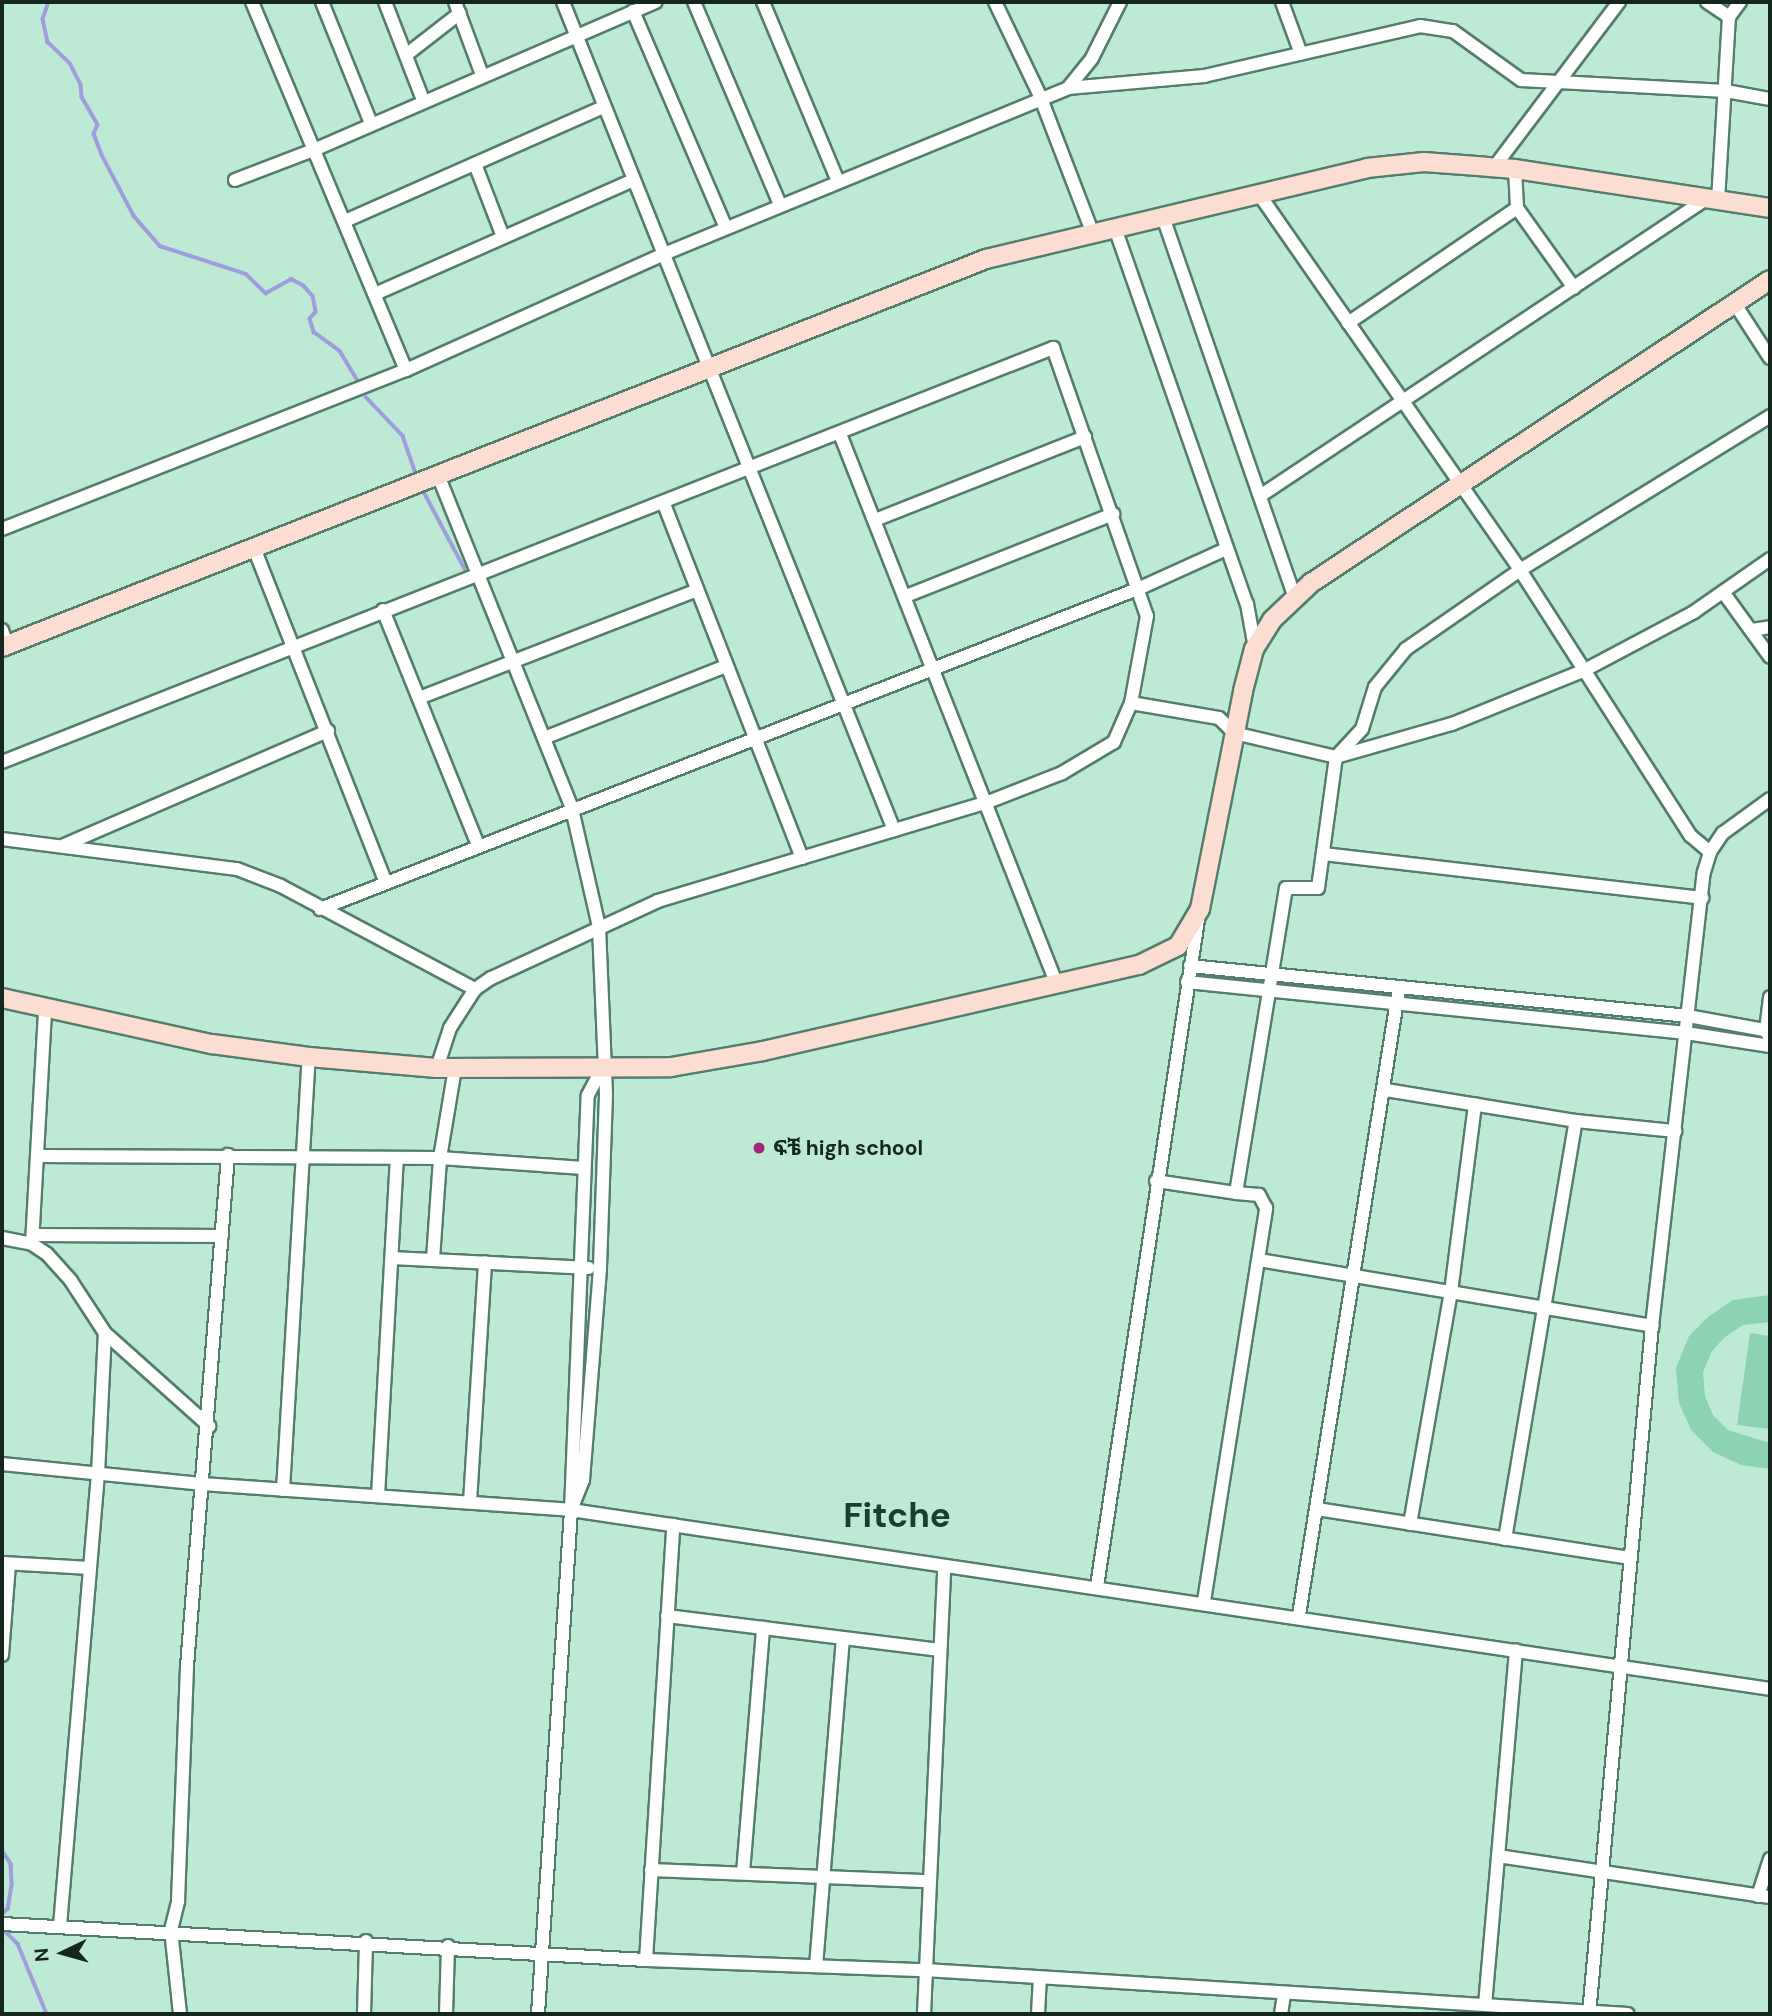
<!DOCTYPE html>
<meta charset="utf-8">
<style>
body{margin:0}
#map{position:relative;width:1772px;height:2016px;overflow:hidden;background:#bdead5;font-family:"DM Sans","Noto Sans Ethiopic",sans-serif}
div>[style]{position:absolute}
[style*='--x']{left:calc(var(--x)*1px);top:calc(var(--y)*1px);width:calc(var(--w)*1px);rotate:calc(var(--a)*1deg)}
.green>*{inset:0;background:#8ed2b4}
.stream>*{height:3.5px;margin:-1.75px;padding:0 1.75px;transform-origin:1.75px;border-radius:1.75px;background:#9f9ddc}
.roads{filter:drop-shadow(2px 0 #547d6b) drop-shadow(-2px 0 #547d6b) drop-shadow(0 2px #547d6b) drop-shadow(0 -2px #547d6b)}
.street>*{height:12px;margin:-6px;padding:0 6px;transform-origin:6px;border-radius:6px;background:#fff}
.secondary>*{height:18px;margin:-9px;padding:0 9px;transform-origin:9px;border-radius:9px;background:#fbded1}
.dots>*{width:19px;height:19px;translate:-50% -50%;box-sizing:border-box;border:4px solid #bdead5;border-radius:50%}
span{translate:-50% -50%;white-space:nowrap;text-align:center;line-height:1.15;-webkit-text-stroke:5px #bdead5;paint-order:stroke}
.poi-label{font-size:21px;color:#15261f;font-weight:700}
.left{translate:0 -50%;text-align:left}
.town-label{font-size:35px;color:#174030;font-weight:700}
.frame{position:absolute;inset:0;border:4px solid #15261f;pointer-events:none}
.north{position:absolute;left:28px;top:1918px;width:70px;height:70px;-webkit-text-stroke:5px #bdead5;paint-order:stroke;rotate:265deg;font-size:19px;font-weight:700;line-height:28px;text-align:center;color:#15261f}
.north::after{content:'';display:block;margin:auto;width:24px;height:32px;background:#15261f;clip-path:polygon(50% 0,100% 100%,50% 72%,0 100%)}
</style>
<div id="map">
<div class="green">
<div style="clip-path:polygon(1770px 1295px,1770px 1322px,1743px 1325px,1725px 1337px,1712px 1351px,1703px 1372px,1705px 1396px,1713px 1415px,1728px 1430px,1770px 1443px,1770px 1469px,1741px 1465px,1713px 1452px,1691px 1430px,1679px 1403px,1676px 1368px,1689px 1336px,1708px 1317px,1733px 1300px)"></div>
<div style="clip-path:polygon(1750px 1333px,1770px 1336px,1770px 1429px,1737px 1425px)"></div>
</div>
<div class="stream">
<div style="--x:49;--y:2;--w:18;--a:109"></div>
<div style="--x:43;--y:19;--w:24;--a:78"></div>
<div style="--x:48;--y:42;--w:30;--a:44"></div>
<div style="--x:70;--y:63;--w:25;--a:63"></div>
<div style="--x:81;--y:85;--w:12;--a:85"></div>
<div style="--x:82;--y:97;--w:32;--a:60"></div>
<div style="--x:98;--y:125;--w:10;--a:114"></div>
<div style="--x:94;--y:134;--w:22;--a:69"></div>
<div style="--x:102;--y:155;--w:69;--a:62.3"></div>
<div style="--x:134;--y:216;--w:40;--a:49"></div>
<div style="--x:160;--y:246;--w:90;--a:18"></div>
<div style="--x:246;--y:274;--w:28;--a:44"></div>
<div style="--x:266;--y:293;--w:29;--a:-29"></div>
<div style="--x:291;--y:279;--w:13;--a:27"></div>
<div style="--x:303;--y:285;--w:15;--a:48"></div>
<div style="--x:313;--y:296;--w:16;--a:79"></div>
<div style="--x:316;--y:312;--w:9;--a:131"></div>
<div style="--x:310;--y:319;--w:14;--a:73"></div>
<div style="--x:314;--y:332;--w:32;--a:36"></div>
<div style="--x:340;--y:351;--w:37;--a:59"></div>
<div style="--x:366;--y:397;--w:54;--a:46.5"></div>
<div style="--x:403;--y:436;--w:39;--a:71"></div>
<div style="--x:424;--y:492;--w:87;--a:62"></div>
<div style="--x:2;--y:1850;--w:17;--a:57"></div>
<div style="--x:11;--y:1864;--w:21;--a:87"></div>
<div style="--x:12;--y:1885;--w:24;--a:99"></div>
<div style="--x:8;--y:1909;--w:8;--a:135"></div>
<div style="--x:3;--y:1929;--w:21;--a:45"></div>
<div style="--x:18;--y:1944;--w:76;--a:67.5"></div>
</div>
<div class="roads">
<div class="street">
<div style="--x:252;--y:2;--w:399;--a:67.3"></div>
<div style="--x:322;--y:2;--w:131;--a:68"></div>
<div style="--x:385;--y:2;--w:105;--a:68.8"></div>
<div style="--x:455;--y:2;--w:78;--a:69.7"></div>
<div style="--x:563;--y:2;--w:892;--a:68.21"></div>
<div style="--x:694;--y:2;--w:220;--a:67"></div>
<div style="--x:763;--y:2;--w:194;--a:67.3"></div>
<div style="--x:995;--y:2;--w:104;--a:64.4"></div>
<div style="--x:1040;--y:96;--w:148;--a:69"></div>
<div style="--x:1282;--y:2;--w:55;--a:69.9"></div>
<div style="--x:1707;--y:2;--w:27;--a:34"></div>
<div style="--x:633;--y:11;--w:236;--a:66.8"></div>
<div style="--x:406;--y:55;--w:68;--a:-37.9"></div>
<div style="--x:1068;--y:88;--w:38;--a:-51"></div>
<div style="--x:1092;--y:58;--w:63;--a:-63.4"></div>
<div style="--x:475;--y:164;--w:78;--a:69"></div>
<div style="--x:1495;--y:166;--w:206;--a:-52.9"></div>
<div style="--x:1515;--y:169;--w:39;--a:87"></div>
<div style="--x:1517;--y:208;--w:98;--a:54.5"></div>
<div style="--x:235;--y:180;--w:87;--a:-20.9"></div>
<div style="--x:316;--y:149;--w:370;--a:-23.4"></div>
<div style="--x:1259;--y:194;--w:458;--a:55.2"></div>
<div style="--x:1520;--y:570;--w:316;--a:57.3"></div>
<div style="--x:1691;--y:836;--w:25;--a:40"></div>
<div style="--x:1718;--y:201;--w:184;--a:-86.6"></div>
<div style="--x:1729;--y:17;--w:19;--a:-54"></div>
<div style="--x:1163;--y:217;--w:403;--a:70.9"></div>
<div style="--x:345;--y:221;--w:283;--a:-23.8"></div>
<div style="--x:1115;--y:228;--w:398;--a:70.7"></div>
<div style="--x:1247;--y:604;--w:45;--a:79.7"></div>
<div style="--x:375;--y:294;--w:282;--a:-23.8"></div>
<div style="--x:1735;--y:304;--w:64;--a:57.1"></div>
<div style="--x:1348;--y:323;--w:204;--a:-34.2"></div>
<div style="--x:840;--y:434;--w:592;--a:68.5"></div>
<div style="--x:438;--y:475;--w:360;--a:68.1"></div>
<div style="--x:572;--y:809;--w:121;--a:77.1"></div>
<div style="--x:599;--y:927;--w:168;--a:87.6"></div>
<div style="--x:606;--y:1095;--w:174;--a:92"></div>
<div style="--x:600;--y:1269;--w:212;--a:94.6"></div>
<div style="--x:583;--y:1480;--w:32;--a:112"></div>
<div style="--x:1260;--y:496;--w:536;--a:-33.66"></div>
<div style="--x:664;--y:504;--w:380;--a:68.7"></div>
<div style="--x:875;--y:520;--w:226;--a:-21.6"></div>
<div style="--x:2;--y:529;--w:434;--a:-21.5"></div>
<div style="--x:406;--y:370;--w:283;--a:-24.2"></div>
<div style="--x:664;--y:254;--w:437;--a:-22.3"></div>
<div style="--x:1068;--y:88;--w:137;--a:-5"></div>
<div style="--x:1204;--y:76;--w:222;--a:-13"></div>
<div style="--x:1420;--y:26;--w:33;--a:9"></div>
<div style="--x:1453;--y:31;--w:84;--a:35.8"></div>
<div style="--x:1521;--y:80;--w:205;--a:3.1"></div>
<div style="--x:1726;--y:91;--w:45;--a:10.3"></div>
<div style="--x:254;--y:548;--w:357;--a:68.5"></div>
<div style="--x:1723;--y:592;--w:80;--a:54.1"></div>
<div style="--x:906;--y:596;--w:223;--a:-21.6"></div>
<div style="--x:383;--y:610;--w:253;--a:68"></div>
<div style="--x:2;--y:630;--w:16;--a:72"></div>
<div style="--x:1752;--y:630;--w:18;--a:-9"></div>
<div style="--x:419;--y:698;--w:298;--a:-21.2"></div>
<div style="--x:1131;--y:703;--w:89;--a:9.7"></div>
<div style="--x:1219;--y:718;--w:21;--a:45"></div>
<div style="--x:1234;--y:733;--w:105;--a:13.2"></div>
<div style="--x:1336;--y:757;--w:121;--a:-15.9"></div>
<div style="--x:1452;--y:724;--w:144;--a:-22.1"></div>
<div style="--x:1585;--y:670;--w:123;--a:-28"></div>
<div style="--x:1694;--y:612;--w:93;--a:-34.9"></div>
<div style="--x:544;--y:738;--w:196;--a:-21.6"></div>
<div style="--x:2;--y:762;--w:1130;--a:-21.5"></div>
<div style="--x:1053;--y:348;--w:284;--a:70.7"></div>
<div style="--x:1147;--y:616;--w:88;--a:100.4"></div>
<div style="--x:1131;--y:703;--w:43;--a:113.6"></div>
<div style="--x:1114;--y:742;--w:61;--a:149.2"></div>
<div style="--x:1062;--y:773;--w:79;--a:158.6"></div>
<div style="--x:988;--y:802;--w:345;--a:163.3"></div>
<div style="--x:658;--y:901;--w:184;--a:155.2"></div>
<div style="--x:491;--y:978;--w:19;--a:145"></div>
<div style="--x:475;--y:989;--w:46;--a:122.7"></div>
<div style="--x:450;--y:1028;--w:42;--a:108"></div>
<div style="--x:2;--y:839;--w:237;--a:7.3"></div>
<div style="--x:237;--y:869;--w:47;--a:21.1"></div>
<div style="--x:281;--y:886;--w:220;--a:28"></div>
<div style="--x:62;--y:846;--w:290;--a:-23.4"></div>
<div style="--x:1323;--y:854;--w:382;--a:6.6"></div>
<div style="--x:320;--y:909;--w:881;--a:-21.38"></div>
<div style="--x:1140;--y:588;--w:94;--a:-24.4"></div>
<div style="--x:1190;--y:966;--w:501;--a:5.73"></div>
<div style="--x:1688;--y:1016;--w:83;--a:10.4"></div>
<div style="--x:1187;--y:982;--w:502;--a:5.84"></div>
<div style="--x:1686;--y:1033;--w:85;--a:8.8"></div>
<div style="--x:1769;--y:1037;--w:8;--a:-113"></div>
<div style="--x:1766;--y:1030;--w:33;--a:-83"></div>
<div style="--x:1386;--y:1090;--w:193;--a:9.3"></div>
<div style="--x:1576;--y:1121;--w:100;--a:5.8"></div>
<div style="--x:39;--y:1156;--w:401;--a:0.3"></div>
<div style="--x:440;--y:1158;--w:144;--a:4"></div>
<div style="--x:1156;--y:1181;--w:81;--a:8.5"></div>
<div style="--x:34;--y:1235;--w:188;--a:0.3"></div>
<div style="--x:2;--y:1238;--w:31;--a:11"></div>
<div style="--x:32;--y:1244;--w:18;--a:34"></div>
<div style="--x:47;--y:1254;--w:36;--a:48"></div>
<div style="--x:71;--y:1281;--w:62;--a:56.8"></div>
<div style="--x:105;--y:1333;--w:140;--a:41.8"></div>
<div style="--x:32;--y:1244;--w:235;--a:-86.8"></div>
<div style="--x:393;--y:1258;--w:196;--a:2.9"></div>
<div style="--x:433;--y:1259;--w:101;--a:-86"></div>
<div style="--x:440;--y:1158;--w:91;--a:-80.5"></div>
<div style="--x:1259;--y:1260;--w:399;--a:9.5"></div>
<div style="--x:2;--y:1464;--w:200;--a:5.7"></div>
<div style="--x:201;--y:1484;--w:371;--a:4"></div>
<div style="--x:571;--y:1510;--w:1212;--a:8.49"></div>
<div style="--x:283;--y:1490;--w:434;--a:-86.6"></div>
<div style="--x:378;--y:1496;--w:338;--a:-86.8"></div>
<div style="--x:470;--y:1502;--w:240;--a:-86.4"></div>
<div style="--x:1317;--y:1509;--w:316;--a:8.9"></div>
<div style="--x:1410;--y:1524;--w:236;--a:-80"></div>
<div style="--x:1451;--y:1292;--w:189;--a:-82.7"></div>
<div style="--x:1505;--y:1539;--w:424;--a:-80.4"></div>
<div style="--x:3;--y:1563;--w:87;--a:3.3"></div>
<div style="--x:1097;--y:1586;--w:674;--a:-81.38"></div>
<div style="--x:1204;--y:1601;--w:398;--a:-81"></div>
<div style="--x:1266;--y:1208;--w:15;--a:-118"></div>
<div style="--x:1259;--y:1195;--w:23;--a:-175"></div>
<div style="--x:1236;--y:1193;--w:309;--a:-80.7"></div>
<div style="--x:1286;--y:888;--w:32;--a:0"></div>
<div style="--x:1318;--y:888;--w:132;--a:-82.2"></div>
<div style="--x:1336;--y:757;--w:38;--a:-47"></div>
<div style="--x:1362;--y:729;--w:44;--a:-72.8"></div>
<div style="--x:1375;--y:687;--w:49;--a:-50.8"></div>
<div style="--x:1406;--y:649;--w:139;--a:-34.7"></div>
<div style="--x:1520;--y:570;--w:294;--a:-31.6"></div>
<div style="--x:1299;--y:1615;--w:635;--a:-80.94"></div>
<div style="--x:667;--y:1616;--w:275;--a:7.1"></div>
<div style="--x:2;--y:1655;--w:91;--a:-85.6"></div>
<div style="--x:1498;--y:1856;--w:275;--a:8.6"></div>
<div style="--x:651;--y:1870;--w:278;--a:2.3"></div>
<div style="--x:743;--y:1873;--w:246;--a:-85.3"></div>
<div style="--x:1758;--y:1896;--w:39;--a:-72"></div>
<div style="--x:2;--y:1924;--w:645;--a:3.2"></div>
<div style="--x:646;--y:1960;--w:279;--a:2.1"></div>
<div style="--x:925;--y:1970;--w:704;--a:3.58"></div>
<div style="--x:60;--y:1926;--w:454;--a:-85.2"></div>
<div style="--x:98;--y:1474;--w:141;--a:-87.2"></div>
<div style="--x:646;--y:1960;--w:436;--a:-86.4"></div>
<div style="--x:816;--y:1966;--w:329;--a:-85.3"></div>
<div style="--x:1485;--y:2005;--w:356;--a:-85"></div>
<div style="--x:180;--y:2014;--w:84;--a:-96.1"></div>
<div style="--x:171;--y:1930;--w:30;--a:-76"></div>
<div style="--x:178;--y:1901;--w:235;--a:-87.8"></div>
<div style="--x:187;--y:1666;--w:513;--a:-85.41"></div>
<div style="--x:364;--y:2014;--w:73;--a:-88.4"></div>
<div style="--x:446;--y:2014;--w:68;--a:-88.3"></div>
<div style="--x:538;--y:2014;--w:505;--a:-86.25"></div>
<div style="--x:571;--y:1510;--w:415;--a:-87.7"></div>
<div style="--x:588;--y:1095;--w:32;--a:-62"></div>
<div style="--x:924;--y:2014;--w:447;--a:-87.4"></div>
<div style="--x:1038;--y:2014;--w:35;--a:-87"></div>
<div style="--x:1281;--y:2014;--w:20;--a:-81"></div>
<div style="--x:1589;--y:2014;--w:691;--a:-84.77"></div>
<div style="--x:1652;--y:1326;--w:457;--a:-83.5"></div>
<div style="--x:1704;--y:872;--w:21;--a:-73"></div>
<div style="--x:1710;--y:852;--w:23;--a:-56"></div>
<div style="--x:1723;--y:833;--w:58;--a:-35.9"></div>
</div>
<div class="secondary">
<div style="--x:2;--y:647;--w:1058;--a:-21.52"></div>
<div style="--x:986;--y:259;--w:392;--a:-13.4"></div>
<div style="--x:1367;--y:168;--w:57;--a:-6"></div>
<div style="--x:1424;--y:162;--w:91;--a:4.4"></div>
<div style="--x:1515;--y:169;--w:258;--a:8.7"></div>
<div style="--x:2;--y:998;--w:215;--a:12.4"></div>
<div style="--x:212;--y:1044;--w:98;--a:7.6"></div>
<div style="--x:309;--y:1057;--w:128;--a:4.9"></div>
<div style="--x:437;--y:1068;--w:234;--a:-0.2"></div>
<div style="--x:671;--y:1067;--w:93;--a:-9.9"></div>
<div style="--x:763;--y:1051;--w:386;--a:-12.9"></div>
<div style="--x:1139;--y:965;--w:43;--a:-26"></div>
<div style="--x:1178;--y:946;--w:43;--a:-59.3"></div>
<div style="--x:1200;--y:909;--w:222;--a:-78.8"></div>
<div style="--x:1243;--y:691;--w:43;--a:-75.3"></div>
<div style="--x:1254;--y:649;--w:34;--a:-58"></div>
<div style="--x:1272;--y:620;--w:54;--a:-43.5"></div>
<div style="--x:1311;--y:583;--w:550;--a:-33.43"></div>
</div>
</div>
<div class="dots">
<div style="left:759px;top:1148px;background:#a22579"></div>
</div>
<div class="poi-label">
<span class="left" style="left:773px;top:1148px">ፍቼ high school</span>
</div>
<div class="town-label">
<span style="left:897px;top:1515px">Fitche</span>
</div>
<div class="frame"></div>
<div class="north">N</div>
</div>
